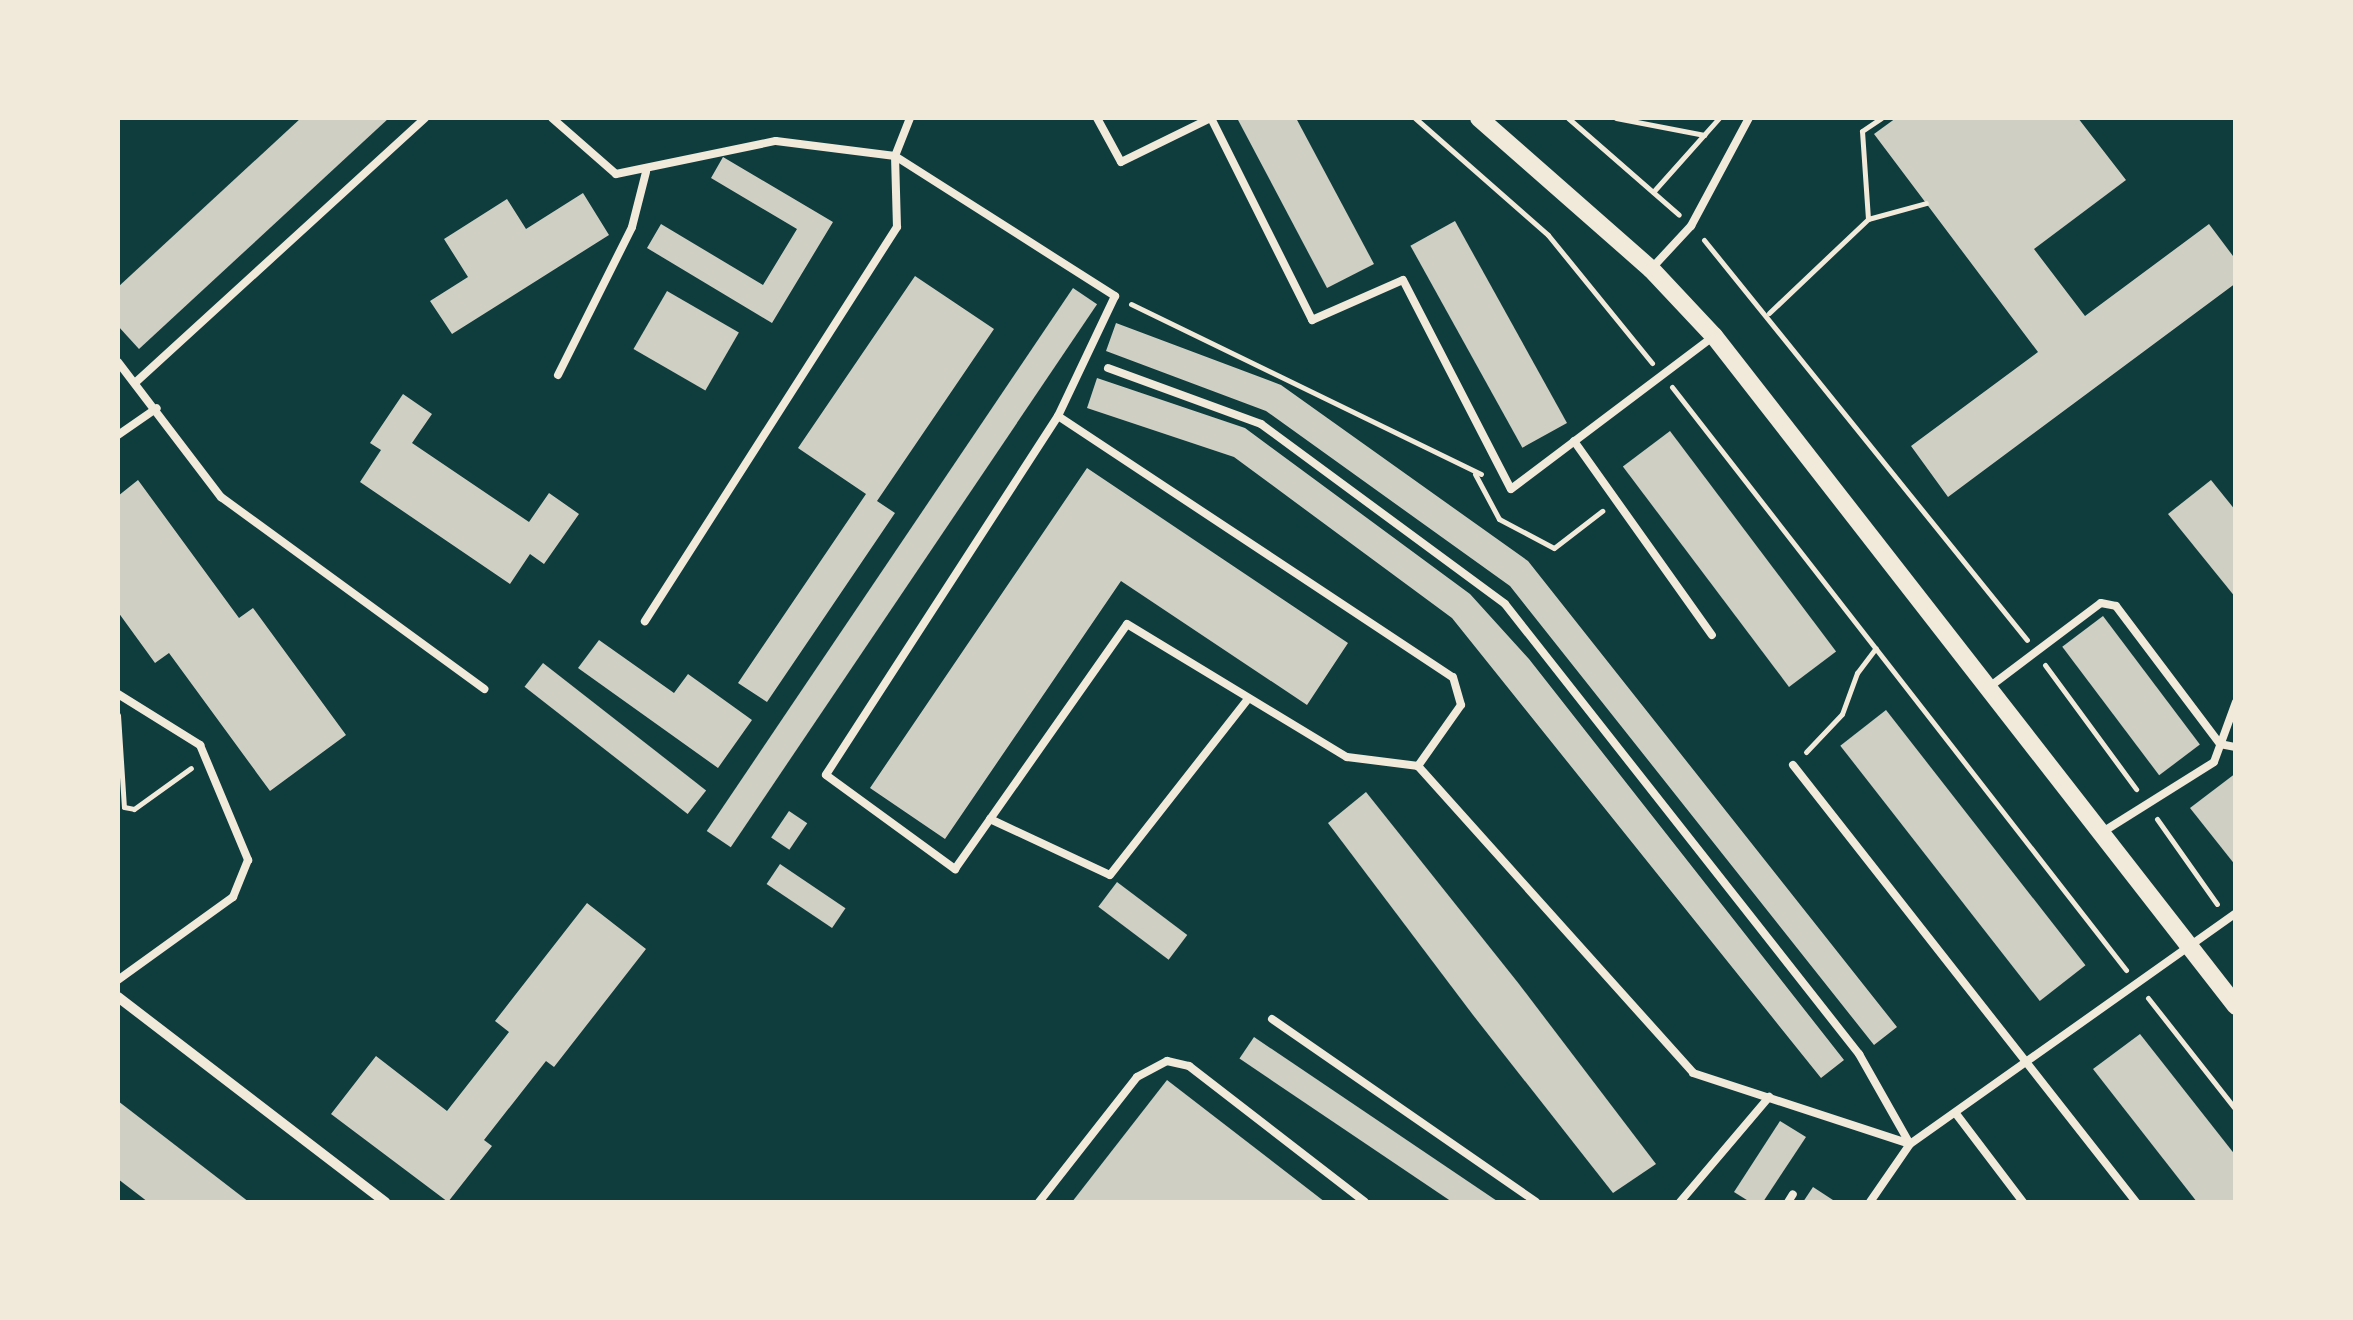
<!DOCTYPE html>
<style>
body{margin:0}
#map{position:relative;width:2353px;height:1320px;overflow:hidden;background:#0f3d3e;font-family:Barlow,sans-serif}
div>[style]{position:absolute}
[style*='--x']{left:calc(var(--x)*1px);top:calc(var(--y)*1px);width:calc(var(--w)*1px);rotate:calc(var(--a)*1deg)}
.building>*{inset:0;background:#cfcfc3;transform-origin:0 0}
.path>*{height:5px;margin:-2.5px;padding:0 2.5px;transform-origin:2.5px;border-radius:2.5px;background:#f1e9da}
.service>*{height:8px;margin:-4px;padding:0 4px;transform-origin:4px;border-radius:4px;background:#f1e9da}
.minor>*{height:10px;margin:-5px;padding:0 5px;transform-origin:5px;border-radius:5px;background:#f1e9da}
.tertiary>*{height:18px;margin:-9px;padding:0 9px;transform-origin:9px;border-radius:9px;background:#f1e9da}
span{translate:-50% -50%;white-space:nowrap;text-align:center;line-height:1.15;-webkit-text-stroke:9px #f1e9da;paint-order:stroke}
.frame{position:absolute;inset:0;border:120px solid #f1e9da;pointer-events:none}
</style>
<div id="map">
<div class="building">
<div style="clip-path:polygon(301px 118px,389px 118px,139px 349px,118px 326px,118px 287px)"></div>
<div style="clip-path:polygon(1237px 118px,1296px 118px,1374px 264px,1327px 288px)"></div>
<div style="clip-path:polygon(1896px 118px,2078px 118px,2126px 180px,2034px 249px,2085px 316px,2209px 224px,2236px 260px,2236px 283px,1948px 497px,1911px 446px,2038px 352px,1874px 134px)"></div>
<div style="clip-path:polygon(723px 157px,833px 222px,772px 323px,647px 248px,661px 224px,763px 285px,797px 229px,711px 178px)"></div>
<div style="clip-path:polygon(583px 193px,609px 235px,452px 334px,430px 301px,468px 277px,444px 239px,507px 199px,526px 229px)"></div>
<div style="left:1455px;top:221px;width:231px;height:51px;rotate:61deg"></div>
<div style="clip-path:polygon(915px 276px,994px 329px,877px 501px,895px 513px,767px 702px,738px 683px,866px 494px,798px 448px)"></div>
<div style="left:1073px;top:288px;width:29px;height:655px;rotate:34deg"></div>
<div style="left:667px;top:291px;width:83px;height:67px;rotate:30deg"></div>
<div style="clip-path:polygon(1116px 323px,1281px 385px,1528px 561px,1897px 1027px,1874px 1045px,1510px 586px,1266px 411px,1106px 351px)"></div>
<div style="clip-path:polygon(1097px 378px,1245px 428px,1470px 594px,1529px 659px,1844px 1060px,1821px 1078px,1452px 618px,1234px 457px,1087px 408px)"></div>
<div style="clip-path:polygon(403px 394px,432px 414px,412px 443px,529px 522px,549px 493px,579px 514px,544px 564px,530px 554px,510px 584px,360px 482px,381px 450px,370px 443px)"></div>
<div style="left:1670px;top:431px;width:276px;height:59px;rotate:53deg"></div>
<div style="clip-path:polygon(1087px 468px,1348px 643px,1307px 705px,1121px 581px,945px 839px,870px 788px)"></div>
<div style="clip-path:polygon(138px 480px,239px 618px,253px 608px,346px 735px,270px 791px,169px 653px,155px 663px,118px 612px,118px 496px)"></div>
<div style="clip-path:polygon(2211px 480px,2236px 511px,2236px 598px,2168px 514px)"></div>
<div style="left:2103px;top:616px;width:161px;height:51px;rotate:53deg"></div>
<div style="clip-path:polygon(599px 640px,674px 693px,688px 674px,752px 720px,718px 768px,578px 668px)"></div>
<div style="left:543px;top:663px;width:207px;height:30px;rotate:38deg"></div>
<div style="left:1886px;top:710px;width:324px;height:58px;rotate:52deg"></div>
<div style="clip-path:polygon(2236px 773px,2236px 866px,2190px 808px)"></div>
<div style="clip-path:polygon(1366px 792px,1519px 984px,1656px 1164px,1613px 1193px,1473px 1015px,1328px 823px)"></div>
<div style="left:789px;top:811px;width:22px;height:32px;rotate:34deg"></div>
<div style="left:780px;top:864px;width:79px;height:24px;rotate:34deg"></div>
<div style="left:1117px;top:882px;width:88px;height:31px;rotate:37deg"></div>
<div style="clip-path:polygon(587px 903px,646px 949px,554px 1067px,546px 1061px,484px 1140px,492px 1146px,448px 1202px,331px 1114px,376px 1056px,447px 1111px,509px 1032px,495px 1021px)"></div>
<div style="clip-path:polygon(2140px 1034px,2236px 1156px,2236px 1202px,2197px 1202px,2093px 1069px)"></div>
<div style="left:1254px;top:1037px;width:295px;height:26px;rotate:34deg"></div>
<div style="clip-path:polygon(1167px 1080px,1325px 1202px,1072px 1202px)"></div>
<div style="clip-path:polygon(118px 1101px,249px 1202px,148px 1202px,118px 1179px)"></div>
<div style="clip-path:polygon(1780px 1121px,1806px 1137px,1763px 1202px,1750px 1202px,1734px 1192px)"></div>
<div style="clip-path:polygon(1813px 1187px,1836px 1202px,1803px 1202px)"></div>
</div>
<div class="path">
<div style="--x:1415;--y:118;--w:177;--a:41.3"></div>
<div style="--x:1548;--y:235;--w:165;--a:50.9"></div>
<div style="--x:1568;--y:118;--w:147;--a:41.1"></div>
<div style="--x:1616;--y:118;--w:90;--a:10.9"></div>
<div style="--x:1653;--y:192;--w:99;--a:-48.3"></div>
<div style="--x:1868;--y:219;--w:88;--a:-93.9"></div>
<div style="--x:1862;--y:131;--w:23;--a:-34"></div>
<div style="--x:1704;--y:240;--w:514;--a:51.08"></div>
<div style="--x:1131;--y:304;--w:389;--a:25.9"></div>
<div style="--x:1769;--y:313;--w:137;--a:-43.5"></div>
<div style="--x:1868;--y:219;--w:60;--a:-15.4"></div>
<div style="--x:1672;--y:387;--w:739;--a:52.09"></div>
<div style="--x:1475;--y:474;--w:51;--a:61.9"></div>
<div style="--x:1499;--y:519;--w:62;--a:27.8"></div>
<div style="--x:1554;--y:548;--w:61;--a:-37.6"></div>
<div style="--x:2045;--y:665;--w:154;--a:53.7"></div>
<div style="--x:118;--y:715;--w:92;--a:86.3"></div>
<div style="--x:124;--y:807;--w:10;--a:11"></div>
<div style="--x:134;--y:809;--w:70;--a:-35.7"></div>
<div style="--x:1806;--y:752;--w:52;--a:-46.5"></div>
<div style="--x:1842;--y:714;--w:44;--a:-69.9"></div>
<div style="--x:1857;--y:673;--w:31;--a:-53"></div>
<div style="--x:2157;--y:819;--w:104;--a:54.8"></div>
<div style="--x:2148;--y:998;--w:142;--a:51.8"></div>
</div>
<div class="service">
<div style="--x:552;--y:118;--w:85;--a:41.2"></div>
<div style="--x:616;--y:174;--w:163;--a:-11.7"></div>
<div style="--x:776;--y:141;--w:120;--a:7.2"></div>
<div style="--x:895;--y:156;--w:71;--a:88.4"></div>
<div style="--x:897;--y:227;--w:468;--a:122.6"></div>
<div style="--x:910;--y:118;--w:41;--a:111.5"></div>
<div style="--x:895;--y:156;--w:261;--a:32.5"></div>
<div style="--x:1115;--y:296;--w:133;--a:115.4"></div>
<div style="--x:1058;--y:416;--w:473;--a:33.5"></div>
<div style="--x:1453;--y:677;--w:29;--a:74"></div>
<div style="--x:1461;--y:705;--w:75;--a:125.2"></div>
<div style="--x:1418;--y:766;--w:412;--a:48.1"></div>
<div style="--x:1693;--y:1073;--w:228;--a:18.1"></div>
<div style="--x:1910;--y:1144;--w:400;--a:-35.3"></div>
<div style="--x:1097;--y:118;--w:50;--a:61.4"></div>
<div style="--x:1121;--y:162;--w:100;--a:-26.1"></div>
<div style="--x:1211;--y:118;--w:226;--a:63.4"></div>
<div style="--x:1312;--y:320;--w:99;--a:-23.7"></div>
<div style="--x:1403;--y:280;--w:235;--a:62.7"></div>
<div style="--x:1511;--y:489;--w:254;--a:-37"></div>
<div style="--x:1651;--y:269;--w:59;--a:-47.1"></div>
<div style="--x:1691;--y:226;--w:123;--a:-61.8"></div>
<div style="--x:118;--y:362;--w:170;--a:52.7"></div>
<div style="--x:221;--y:497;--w:326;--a:36.1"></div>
<div style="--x:1108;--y:368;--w:163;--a:20.1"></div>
<div style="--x:1261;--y:424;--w:303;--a:36.4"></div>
<div style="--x:1505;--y:604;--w:573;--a:51.81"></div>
<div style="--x:1859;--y:1054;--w:103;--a:60.5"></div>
<div style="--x:1910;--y:1144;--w:70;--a:124.6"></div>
<div style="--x:558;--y:375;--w:165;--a:-63.4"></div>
<div style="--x:632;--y:227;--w:57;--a:-75.7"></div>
<div style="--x:136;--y:382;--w:391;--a:-42.4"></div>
<div style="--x:1058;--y:416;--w:427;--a:122.9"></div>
<div style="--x:826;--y:775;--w:160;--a:36.1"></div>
<div style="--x:955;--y:869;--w:299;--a:-54.9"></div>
<div style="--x:1127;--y:624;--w:257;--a:31.2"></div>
<div style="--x:1347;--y:757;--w:72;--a:7.2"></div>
<div style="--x:118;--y:435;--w:47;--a:-34.7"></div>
<div style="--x:1574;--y:441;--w:238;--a:54.6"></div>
<div style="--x:1988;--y:688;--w:141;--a:-37"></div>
<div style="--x:2101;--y:603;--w:15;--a:11"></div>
<div style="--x:2116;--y:606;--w:173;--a:53"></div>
<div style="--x:2220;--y:744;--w:16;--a:11"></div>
<div style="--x:118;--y:694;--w:97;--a:31.9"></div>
<div style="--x:200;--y:745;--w:125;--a:67.3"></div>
<div style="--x:248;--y:860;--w:40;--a:112"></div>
<div style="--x:233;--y:897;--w:142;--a:144.2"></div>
<div style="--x:1793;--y:765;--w:556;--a:51.87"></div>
<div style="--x:990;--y:819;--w:132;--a:25"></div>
<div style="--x:1110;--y:875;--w:222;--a:-51.9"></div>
<div style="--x:2101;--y:833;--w:133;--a:-32.1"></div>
<div style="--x:2214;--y:762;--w:64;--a:-69.9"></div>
<div style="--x:1272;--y:1019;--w:321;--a:34.7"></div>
<div style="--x:1957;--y:1115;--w:109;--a:52.8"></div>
<div style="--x:1039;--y:1202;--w:159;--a:-51.9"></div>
<div style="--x:1137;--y:1077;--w:34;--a:-28"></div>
<div style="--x:1167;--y:1061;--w:23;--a:13"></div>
<div style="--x:1189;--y:1066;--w:222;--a:37.7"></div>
<div style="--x:1680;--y:1202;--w:138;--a:-49.7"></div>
<div style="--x:1788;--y:1202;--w:9;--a:-58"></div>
</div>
<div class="minor">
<div style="--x:118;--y:997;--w:337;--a:37.5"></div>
</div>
<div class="tertiary">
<div style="--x:1479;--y:118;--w:229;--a:41.3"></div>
<div style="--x:1651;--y:269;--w:92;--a:46.8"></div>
<div style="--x:1714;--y:336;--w:849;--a:52.08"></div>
</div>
<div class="frame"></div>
</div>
